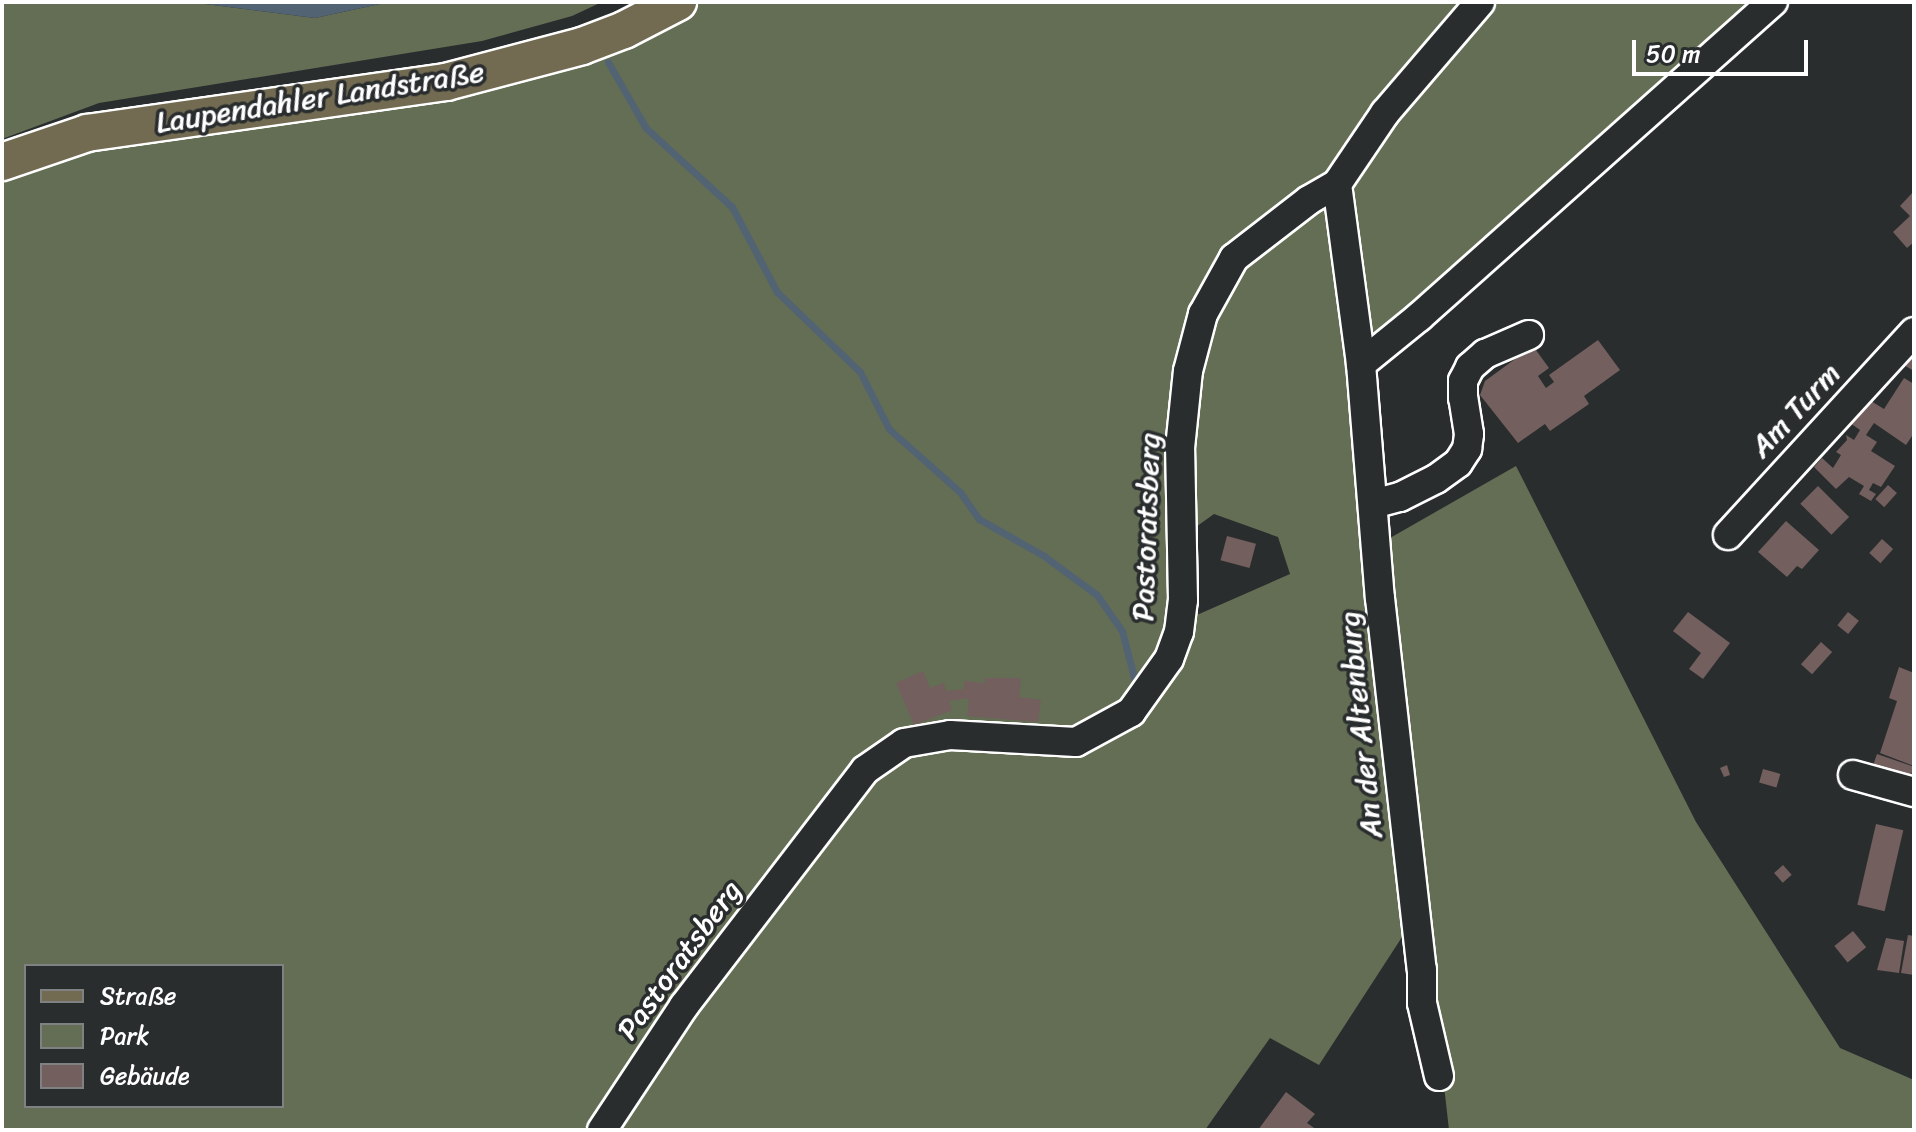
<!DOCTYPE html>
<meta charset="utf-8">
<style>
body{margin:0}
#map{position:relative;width:1916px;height:1132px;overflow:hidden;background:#2a2d2e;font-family:Sriracha,sans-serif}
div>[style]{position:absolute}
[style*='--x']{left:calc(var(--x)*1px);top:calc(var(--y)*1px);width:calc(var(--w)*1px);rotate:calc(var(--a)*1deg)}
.green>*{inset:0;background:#646e54}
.water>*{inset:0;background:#526374}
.stream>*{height:7px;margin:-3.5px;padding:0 3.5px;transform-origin:3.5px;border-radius:3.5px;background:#526374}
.building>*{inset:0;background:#725f5e;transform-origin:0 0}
.roads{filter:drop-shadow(2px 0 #fff) drop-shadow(-2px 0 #fff) drop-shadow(0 2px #fff) drop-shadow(0 -2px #fff)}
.minor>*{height:28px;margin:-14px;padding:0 14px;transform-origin:14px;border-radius:14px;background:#2a2d2e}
.major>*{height:36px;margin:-18px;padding:0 18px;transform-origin:18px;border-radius:18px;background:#726b52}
span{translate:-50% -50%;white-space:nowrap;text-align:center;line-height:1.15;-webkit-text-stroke:7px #2a2d2e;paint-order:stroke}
.street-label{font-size:30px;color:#fff}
.frame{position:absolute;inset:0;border:4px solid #fff;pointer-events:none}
.legend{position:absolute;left:24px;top:964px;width:260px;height:144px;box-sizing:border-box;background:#2a2d2e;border:2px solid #7f8182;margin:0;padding:10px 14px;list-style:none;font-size:24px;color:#fff}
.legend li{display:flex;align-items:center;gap:16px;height:40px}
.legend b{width:40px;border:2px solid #7f8182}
.scale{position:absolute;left:1632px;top:40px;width:176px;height:36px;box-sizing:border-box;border:4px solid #fff;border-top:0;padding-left:10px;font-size:24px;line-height:28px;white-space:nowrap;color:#fff;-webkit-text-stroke:6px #2a2d2e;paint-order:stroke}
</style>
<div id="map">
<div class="green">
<div style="clip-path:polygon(2px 2px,190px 2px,315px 18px,389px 2px,602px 2px,572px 16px,482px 41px,99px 103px,2px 139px)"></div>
<div style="clip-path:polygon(evenodd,697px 2px,1765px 2px,1370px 359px,1404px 934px,1319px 1065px,1270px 1038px,1205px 1130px,2px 1130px,2px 176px,31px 163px,651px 31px,697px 2px,1214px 514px,1278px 537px,1290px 574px,1190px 618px,1175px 542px,1214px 514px,697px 2px,26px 966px,282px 966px,282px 1106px,26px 1106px,26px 966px)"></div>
<div style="clip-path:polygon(1516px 466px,1696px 822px,1840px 1048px,1914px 1080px,1914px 1130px,1449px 1130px,1383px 542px)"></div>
</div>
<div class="water">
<div style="clip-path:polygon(190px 2px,389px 2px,315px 18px)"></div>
</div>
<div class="stream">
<div style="--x:608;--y:62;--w:76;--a:60.1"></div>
<div style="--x:646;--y:128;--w:117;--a:42.6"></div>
<div style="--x:732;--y:207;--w:96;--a:62.1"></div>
<div style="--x:777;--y:292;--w:115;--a:43.9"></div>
<div style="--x:860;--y:372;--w:64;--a:63"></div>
<div style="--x:889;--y:429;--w:95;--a:41.6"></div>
<div style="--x:960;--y:492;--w:33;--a:55"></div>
<div style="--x:979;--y:519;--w:75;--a:29.6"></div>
<div style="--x:1044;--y:556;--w:66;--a:36.3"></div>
<div style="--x:1097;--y:595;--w:44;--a:55.2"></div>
<div style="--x:1122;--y:631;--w:60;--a:75.5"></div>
</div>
<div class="building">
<div style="clip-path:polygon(1914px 191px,1914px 242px,1907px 248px,1893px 232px,1910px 216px,1900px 206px)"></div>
<div style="clip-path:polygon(1598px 340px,1620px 370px,1584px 396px,1589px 404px,1550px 431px,1545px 424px,1518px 443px,1480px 395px,1485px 381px,1533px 346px,1549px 368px,1538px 376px,1546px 388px,1554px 382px,1549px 375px)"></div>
<div style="clip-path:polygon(1914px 346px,1914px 371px,1902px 364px)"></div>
<div style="clip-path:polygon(1904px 378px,1914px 384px,1914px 433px,1906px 445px,1874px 423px,1866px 435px,1877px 442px,1871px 451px,1895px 466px,1881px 487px,1873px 483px,1869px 490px,1876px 494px,1871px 501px,1859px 494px,1864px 486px,1849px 477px,1836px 489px,1814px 467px,1822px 458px,1833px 468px,1841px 455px,1836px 452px,1847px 440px,1846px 435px,1854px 440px,1860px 430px,1850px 423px,1866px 398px,1884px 409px)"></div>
<div style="left:1888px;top:485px;width:12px;height:19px;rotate:42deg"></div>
<div style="left:1818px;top:486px;width:44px;height:25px;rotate:45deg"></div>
<div style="clip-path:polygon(1786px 521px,1819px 550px,1802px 569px,1797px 566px,1787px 577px,1758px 552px)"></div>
<div style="left:1227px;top:536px;width:30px;height:25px;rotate:15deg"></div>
<div style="left:1882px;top:539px;width:15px;height:19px;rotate:42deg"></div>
<div style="clip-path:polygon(1688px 612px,1730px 643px,1703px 679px,1689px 669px,1701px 653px,1673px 631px)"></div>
<div style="left:1848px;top:612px;width:14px;height:17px;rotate:39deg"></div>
<div style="left:1821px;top:642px;width:15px;height:30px;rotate:42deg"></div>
<div style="clip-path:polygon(1899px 667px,1914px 673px,1914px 766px,1880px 753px,1897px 701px,1889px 698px)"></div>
<div style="clip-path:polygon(923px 671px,930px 688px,944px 683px,946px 691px,964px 689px,964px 681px,985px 683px,985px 678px,1021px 678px,1019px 697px,1041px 700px,1038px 722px,967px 716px,969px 699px,963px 699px,949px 701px,952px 710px,914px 725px,896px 683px)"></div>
<div style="left:1877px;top:754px;width:39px;height:22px;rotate:19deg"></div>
<div style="clip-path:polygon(1727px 765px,1730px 775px,1724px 777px,1720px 768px)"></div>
<div style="left:1763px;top:769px;width:18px;height:14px;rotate:16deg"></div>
<div style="left:1876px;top:824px;width:28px;height:83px;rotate:13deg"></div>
<div style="left:1783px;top:865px;width:13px;height:12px;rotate:48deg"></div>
<div style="left:1853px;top:931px;width:21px;height:24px;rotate:51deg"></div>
<div style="clip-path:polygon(1908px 935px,1914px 936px,1914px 975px,1901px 973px)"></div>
<div style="clip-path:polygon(1886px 938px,1904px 941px,1899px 973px,1877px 970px)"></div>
<div style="clip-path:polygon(1286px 1092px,1315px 1114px,1307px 1123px,1317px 1130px,1258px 1130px)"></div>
</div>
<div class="roads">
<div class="minor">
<div style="--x:1337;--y:184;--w:182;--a:82.4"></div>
<div style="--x:1361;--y:364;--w:235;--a:85.4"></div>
<div style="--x:1380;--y:598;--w:374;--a:83.6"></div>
<div style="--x:1422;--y:970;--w:33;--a:90"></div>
<div style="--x:1422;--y:1003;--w:75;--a:76.9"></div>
<div style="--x:1361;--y:364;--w:75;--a:-39"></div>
<div style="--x:1419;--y:317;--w:474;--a:-41.7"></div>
<div style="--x:1373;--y:504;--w:28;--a:-15"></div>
<div style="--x:1400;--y:497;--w:40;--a:-26.6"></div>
<div style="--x:1436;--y:479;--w:27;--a:-36"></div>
<div style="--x:1458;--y:463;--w:17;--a:-57"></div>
<div style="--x:1467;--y:449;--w:15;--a:-82"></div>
<div style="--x:1469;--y:434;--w:36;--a:-99"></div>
<div style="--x:1463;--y:398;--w:17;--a:-90"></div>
<div style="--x:1463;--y:381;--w:16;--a:-63"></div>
<div style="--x:1470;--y:367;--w:20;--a:-41"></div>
<div style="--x:1485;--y:354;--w:48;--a:-23.4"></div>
<div style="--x:1728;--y:535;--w:275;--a:-47.5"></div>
<div style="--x:1853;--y:775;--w:63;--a:15.6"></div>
<div style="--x:602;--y:1130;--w:149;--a:-56.5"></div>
<div style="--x:684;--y:1006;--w:297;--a:-52.5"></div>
<div style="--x:865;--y:770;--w:47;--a:-34.7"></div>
<div style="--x:904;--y:743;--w:47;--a:-9.9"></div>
<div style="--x:950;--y:735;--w:126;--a:3.2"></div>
<div style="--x:1076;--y:742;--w:63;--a:-28.6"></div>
<div style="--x:1131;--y:712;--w:65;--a:-54.4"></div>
<div style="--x:1169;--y:659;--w:29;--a:-70"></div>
<div style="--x:1179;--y:632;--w:32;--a:-83"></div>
<div style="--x:1183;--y:600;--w:152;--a:-91.1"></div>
<div style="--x:1180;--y:448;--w:77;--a:-84.1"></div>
<div style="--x:1188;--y:371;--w:59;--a:-75.3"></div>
<div style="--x:1203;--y:314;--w:64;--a:-61"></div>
<div style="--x:1234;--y:258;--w:95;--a:-37.7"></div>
<div style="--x:1309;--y:200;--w:32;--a:-30"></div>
<div style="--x:1337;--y:184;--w:86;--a:-55.9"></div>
<div style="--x:1385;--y:113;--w:146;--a:-49.4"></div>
</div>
<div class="major">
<div style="--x:2;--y:162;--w:90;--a:-18.8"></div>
<div style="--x:87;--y:133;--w:363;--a:-8.1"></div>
<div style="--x:446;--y:82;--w:141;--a:-14.8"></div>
<div style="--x:582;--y:46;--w:45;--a:-20.9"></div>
<div style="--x:624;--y:30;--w:61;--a:-27.4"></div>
</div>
</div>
<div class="street-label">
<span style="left:320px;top:97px;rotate:-9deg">Laupendahler Landstraße</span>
<span style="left:1795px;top:410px;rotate:-47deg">Am Turm</span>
<span style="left:1146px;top:527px;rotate:-88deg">Pastoratsberg</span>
<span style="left:1360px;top:725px;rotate:-96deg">An der Altenburg</span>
<span style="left:679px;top:960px;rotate:-54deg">Pastoratsberg</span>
</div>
<div class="frame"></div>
<ul class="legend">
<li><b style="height:10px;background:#726b52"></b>Straße</li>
<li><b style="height:22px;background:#646e54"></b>Park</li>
<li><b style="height:22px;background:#725f5e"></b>Gebäude</li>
</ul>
<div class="scale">50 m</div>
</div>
